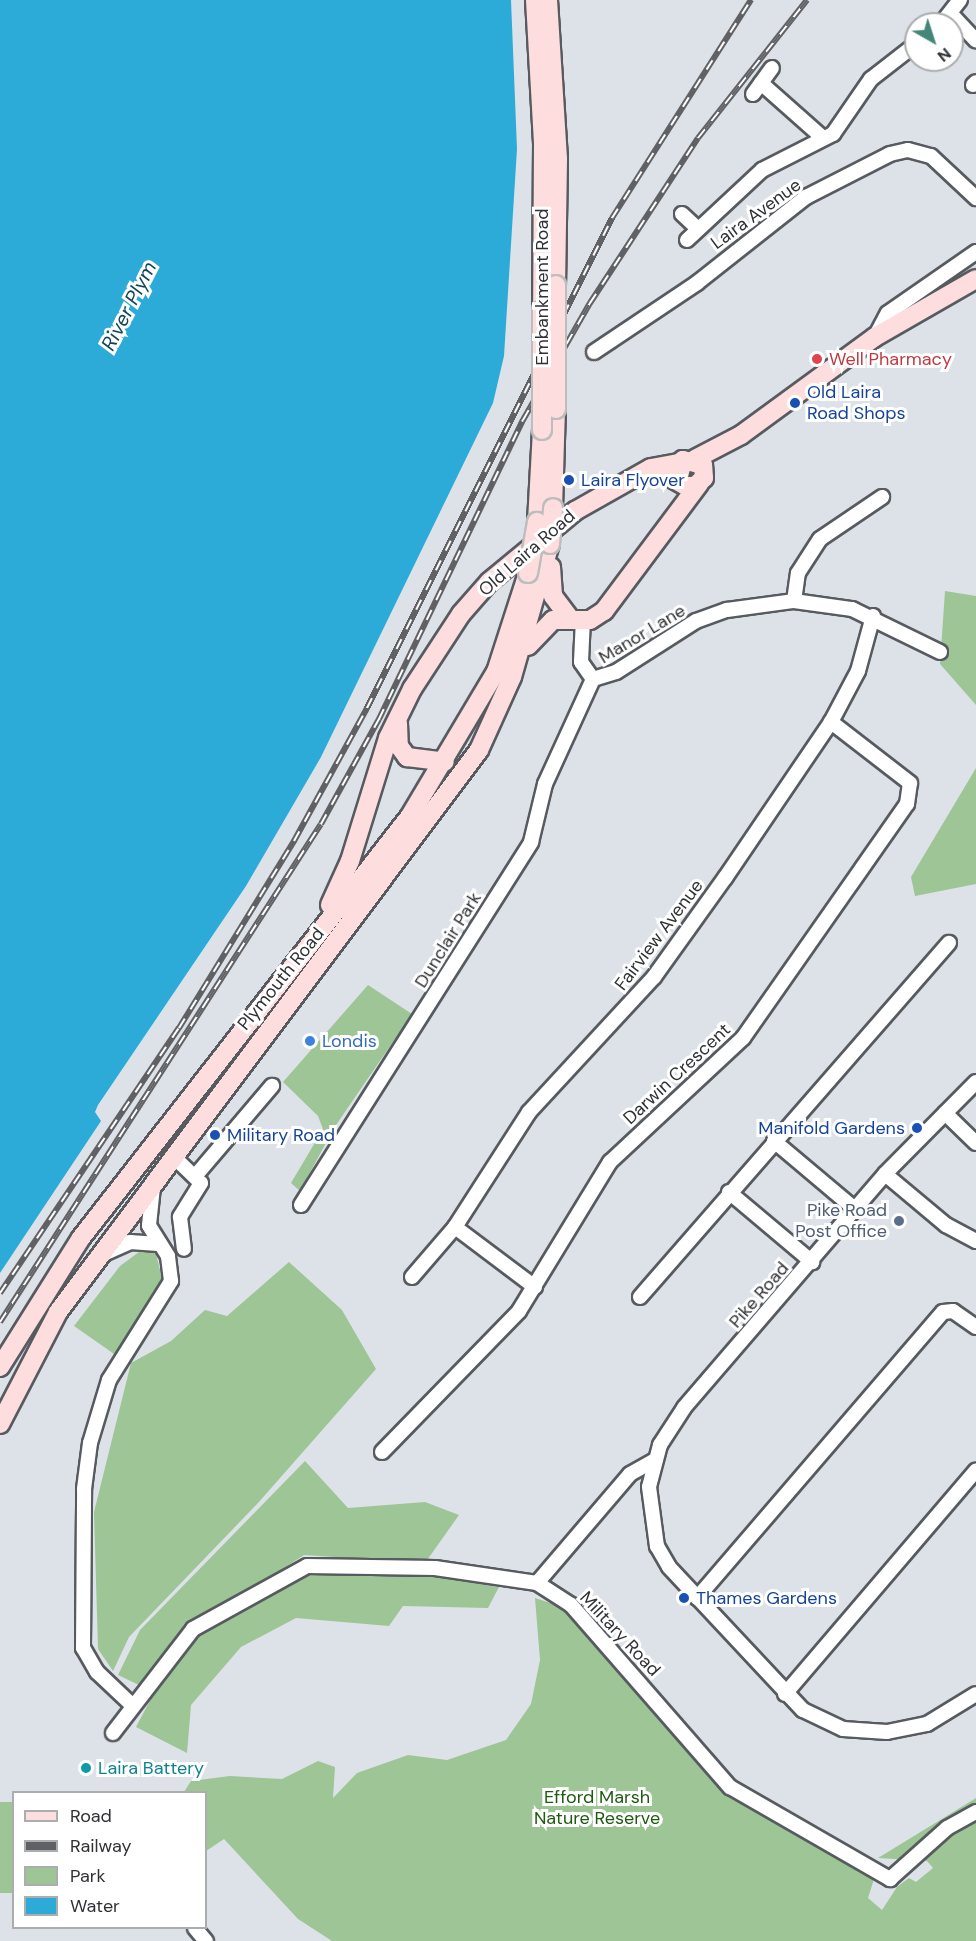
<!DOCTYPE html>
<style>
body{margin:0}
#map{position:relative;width:976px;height:1941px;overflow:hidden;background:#dde2e8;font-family:"DM Sans",sans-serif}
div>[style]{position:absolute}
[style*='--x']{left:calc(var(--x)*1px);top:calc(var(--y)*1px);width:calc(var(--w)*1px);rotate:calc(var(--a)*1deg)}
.green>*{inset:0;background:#9ec596;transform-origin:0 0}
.water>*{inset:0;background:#2cabd8}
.roads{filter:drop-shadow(2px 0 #575b60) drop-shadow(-2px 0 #575b60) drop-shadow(0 2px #575b60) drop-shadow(0 -2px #575b60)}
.minor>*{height:14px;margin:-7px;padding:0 7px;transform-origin:7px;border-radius:7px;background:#fff}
.major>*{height:18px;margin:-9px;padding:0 9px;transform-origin:9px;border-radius:9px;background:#fedddf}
.rail>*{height:6px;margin-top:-3px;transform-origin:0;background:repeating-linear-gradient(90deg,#fff 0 11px,#5f6165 0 22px);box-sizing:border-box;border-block:2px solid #5f6165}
.bridges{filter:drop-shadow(2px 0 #bdbdbe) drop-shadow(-2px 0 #bdbdbe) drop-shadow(0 2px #bdbdbe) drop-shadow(0 -2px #bdbdbe)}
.major-bridge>*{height:18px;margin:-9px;padding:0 9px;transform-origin:9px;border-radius:9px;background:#fedddf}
.dots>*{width:16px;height:16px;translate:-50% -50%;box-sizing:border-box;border:3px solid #fff;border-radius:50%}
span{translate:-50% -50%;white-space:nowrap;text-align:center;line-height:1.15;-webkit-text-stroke:6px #fff;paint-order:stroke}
.street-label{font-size:18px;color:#303134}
.health-label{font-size:18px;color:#be3a42}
.left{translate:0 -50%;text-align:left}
.transit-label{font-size:18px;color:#164399}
.right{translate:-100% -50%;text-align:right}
.shop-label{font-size:18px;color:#366cbe}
.service-label{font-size:18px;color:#4e5e75}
.culture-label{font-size:18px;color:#0d838f}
.park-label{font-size:18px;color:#1d5b10}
.water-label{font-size:20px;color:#124558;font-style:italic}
.legend{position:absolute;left:12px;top:1791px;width:195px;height:138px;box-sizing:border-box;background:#fff;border:2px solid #acadae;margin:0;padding:8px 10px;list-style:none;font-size:18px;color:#303134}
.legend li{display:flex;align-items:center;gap:12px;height:30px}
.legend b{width:30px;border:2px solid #acadae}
.north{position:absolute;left:904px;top:12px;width:60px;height:60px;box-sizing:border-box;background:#fff;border:2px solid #acadae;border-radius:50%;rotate:141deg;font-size:16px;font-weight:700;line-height:24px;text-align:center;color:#303134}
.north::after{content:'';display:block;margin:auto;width:21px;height:27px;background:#448779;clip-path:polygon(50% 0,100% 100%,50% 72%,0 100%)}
</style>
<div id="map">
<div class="green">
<div style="clip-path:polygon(945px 591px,976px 596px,976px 705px,940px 664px)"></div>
<div style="clip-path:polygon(976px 768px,976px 884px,915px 896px,911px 877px)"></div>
<div style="clip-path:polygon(368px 985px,412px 1014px,334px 1128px,300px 1191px,291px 1183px,323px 1129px,318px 1116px,283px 1082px)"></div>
<div style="clip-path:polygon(143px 1249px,156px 1254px,162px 1278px,117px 1356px,74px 1326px,120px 1266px)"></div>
<div style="clip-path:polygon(289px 1262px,342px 1310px,376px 1369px,258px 1503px,129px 1637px,113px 1671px,98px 1649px,94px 1512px,131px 1363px,171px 1341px,205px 1310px,227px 1316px)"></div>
<div style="clip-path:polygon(305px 1461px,348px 1508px,425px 1502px,459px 1515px,425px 1563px,304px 1555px,183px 1633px,139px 1685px,118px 1675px,140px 1630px)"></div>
<div style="clip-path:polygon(311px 1573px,426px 1575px,499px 1587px,488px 1608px,403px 1606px,389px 1626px,296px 1618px,241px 1647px,191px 1705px,187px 1753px,136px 1727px,154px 1693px,199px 1634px)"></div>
<div style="clip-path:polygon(535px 1598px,569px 1609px,727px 1790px,875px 1876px,868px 1898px,882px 1910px,897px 1887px,909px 1878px,916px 1882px,933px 1868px,927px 1861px,878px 1858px,976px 1798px,976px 1941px,332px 1941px,298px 1919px,224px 1839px,206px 1851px,206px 1792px,184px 1792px,191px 1781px,230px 1776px,282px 1779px,318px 1761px,335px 1767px,333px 1798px,357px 1773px,408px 1755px,447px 1760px,506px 1740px,531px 1704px,540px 1660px)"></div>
<div style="left:13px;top:1802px;width:91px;height:14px;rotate:90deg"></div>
</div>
<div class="water">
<div style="clip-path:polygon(0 0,511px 0,517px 149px,504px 356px,493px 403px,321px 757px,246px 886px,98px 1105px,95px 1112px,101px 1121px,0 1273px)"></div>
</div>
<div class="roads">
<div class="minor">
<div style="--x:952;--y:15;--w:35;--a:47"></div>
<div style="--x:941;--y:24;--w:31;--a:-52"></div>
<div style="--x:761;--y:83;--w:83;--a:41.6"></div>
<div style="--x:973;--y:85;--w:4;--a:-45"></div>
<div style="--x:753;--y:94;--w:32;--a:-54"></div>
<div style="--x:682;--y:214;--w:22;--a:43"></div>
<div style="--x:687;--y:240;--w:103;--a:-43"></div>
<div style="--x:762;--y:170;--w:80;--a:-26.9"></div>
<div style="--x:833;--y:134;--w:67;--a:-55.4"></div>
<div style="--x:871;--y:79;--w:57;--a:-37.9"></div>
<div style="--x:875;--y:337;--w:27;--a:-62"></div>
<div style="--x:888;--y:313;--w:107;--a:-34.7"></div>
<div style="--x:594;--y:352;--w:124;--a:-33.8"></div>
<div style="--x:697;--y:283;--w:139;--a:-38.3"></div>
<div style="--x:806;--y:197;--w:94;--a:-27.1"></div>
<div style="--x:890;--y:154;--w:18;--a:-13"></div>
<div style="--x:908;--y:150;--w:24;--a:15"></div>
<div style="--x:931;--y:156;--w:62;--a:43"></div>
<div style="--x:794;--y:601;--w:28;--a:-82"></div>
<div style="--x:798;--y:573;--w:40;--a:-57.1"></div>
<div style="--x:820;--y:539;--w:75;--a:-34.1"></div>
<div style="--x:583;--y:619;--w:43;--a:92.7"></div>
<div style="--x:581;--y:662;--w:21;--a:55"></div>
<div style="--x:593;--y:679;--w:24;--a:-17"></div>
<div style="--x:616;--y:672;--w:95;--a:-32.5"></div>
<div style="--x:696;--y:621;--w:33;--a:-20"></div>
<div style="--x:727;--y:610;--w:68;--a:-7.7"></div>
<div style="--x:794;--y:601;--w:59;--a:7.9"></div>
<div style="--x:852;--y:609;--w:98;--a:26"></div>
<div style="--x:976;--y:1082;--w:129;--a:134.7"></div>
<div style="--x:885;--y:1174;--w:308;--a:130.7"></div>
<div style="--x:684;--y:1408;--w:44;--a:123"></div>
<div style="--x:660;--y:1445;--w:43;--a:104.7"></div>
<div style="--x:649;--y:1487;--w:60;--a:82.3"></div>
<div style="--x:657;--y:1546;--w:24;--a:60"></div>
<div style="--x:669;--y:1567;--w:196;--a:46.9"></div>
<div style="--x:803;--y:1710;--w:44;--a:25.4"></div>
<div style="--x:843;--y:1729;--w:44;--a:3.9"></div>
<div style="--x:887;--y:1732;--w:41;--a:-11.3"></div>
<div style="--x:927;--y:1724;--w:57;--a:-31.5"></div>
<div style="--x:945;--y:1113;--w:43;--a:44.1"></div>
<div style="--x:774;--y:1141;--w:107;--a:40.1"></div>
<div style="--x:175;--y:1158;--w:36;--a:44"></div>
<div style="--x:201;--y:1183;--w:40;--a:122"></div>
<div style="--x:180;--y:1217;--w:32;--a:83"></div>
<div style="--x:197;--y:1174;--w:116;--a:-49.6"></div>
<div style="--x:885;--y:1174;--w:80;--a:39.9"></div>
<div style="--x:946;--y:1225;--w:34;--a:28"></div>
<div style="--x:729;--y:1192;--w:109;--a:40.1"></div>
<div style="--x:301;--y:1205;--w:430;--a:-57.6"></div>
<div style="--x:531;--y:842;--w:60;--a:-76.4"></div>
<div style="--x:545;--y:784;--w:115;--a:-65.4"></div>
<div style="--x:455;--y:1227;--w:100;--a:36.9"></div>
<div style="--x:101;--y:1255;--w:32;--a:-24"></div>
<div style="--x:130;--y:1242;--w:28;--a:4"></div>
<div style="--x:412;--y:1277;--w:66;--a:-49.3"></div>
<div style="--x:455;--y:1227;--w:137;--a:-57.2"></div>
<div style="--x:529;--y:1112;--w:184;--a:-47.2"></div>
<div style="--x:654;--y:977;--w:122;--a:-54.4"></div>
<div style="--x:725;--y:878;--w:189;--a:-55.8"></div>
<div style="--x:831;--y:722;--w:58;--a:-62.1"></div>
<div style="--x:858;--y:671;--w:57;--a:-74.7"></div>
<div style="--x:640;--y:1297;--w:470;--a:-48.9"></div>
<div style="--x:382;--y:1452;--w:197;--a:-45.8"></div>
<div style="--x:519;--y:1311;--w:175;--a:-58.6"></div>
<div style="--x:610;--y:1162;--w:182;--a:-43"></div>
<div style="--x:743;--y:1038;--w:286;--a:-55"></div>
<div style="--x:907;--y:804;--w:21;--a:-82"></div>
<div style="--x:910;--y:783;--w:100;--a:-142.3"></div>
<div style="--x:537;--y:1583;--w:143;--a:-49.5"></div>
<div style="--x:630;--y:1474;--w:29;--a:-29"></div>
<div style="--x:697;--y:1598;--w:377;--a:-49.3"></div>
<div style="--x:943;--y:1312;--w:10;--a:-6"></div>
<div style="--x:953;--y:1311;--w:28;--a:35"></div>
<div style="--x:785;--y:1694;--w:294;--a:-49.5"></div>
<div style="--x:133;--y:1706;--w:50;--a:-136.6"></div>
<div style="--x:97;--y:1672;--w:28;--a:-120"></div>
<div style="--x:83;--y:1648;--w:159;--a:-89.6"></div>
<div style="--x:84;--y:1489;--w:46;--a:-82.6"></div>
<div style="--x:90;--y:1443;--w:66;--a:-73.2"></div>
<div style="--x:109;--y:1380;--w:117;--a:-57.9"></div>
<div style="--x:171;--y:1281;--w:25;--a:-97"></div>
<div style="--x:168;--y:1256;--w:36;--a:-122"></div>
<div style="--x:149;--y:1225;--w:36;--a:-84"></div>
<div style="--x:113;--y:1733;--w:131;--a:-52.4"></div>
<div style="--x:193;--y:1629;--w:130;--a:-28.9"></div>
<div style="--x:307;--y:1566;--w:128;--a:0.9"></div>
<div style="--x:435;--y:1568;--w:103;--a:8.4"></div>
<div style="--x:537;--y:1583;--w:40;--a:32.9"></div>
<div style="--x:571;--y:1605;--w:242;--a:48.9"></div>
<div style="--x:730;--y:1787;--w:185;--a:29.9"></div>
<div style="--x:890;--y:1879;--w:76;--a:-41.8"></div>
<div style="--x:947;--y:1828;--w:33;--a:-29"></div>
<div style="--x:195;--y:1928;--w:17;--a:50"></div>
</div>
<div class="major">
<div style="--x:535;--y:0;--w:144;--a:86.8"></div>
<div style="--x:543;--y:144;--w:166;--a:90.3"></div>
<div style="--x:548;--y:0;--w:159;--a:86.4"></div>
<div style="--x:558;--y:159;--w:126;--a:90.9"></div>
<div style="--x:695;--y:459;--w:52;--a:-27.6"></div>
<div style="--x:741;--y:435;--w:166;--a:-36.2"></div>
<div style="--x:875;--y:337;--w:116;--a:-29.9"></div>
<div style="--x:643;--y:474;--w:23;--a:2"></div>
<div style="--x:666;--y:475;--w:23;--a:29"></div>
<div style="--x:686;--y:486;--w:9;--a:0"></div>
<div style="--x:695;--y:486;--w:12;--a:-42"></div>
<div style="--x:704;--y:478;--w:13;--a:-94"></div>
<div style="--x:703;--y:465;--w:21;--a:-166"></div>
<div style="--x:683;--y:460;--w:21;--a:104"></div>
<div style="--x:553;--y:508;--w:99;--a:-88.3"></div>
<div style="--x:537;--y:522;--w:92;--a:-86.9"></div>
<div style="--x:551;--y:567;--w:29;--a:86"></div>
<div style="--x:553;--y:596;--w:26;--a:53"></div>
<div style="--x:528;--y:646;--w:36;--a:-46"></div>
<div style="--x:553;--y:620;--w:37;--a:0"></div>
<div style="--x:590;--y:620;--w:17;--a:-33"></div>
<div style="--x:604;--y:611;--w:159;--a:-53.2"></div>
<div style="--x:398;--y:723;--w:23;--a:88"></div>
<div style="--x:399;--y:746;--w:14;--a:54"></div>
<div style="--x:407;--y:757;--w:38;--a:7"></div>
<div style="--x:330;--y:905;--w:48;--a:-65.6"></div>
<div style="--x:350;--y:861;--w:129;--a:-72.8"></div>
<div style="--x:388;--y:738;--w:55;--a:-63.9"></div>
<div style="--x:412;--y:689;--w:90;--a:-56.8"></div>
<div style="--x:461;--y:614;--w:43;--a:-48.8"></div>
<div style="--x:489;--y:582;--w:112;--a:-39.5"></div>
<div style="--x:575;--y:511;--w:87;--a:-29.5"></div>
<div style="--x:651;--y:468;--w:29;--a:-10"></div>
<div style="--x:0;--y:1367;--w:152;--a:-57.9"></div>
<div style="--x:81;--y:1238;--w:535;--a:-52.06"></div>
<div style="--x:410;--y:816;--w:168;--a:-59.2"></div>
<div style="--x:496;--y:672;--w:104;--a:-72.1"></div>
<div style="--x:0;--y:1424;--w:126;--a:-62.6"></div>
<div style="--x:58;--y:1312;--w:702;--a:-53.16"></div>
<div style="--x:479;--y:750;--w:80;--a:-65.7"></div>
<div style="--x:512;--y:677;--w:138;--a:-74.1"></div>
</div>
</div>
<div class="rail">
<div style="--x:0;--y:1293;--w:320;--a:-56"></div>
<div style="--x:179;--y:1028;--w:220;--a:-58.4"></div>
<div style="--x:294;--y:841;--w:152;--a:-61.2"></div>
<div style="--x:367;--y:708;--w:548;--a:-63.43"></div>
<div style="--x:612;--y:218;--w:259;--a:-57.5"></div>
<div style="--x:0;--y:1322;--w:592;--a:-57.2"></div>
<div style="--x:321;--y:824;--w:120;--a:-61.1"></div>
<div style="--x:379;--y:719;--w:332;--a:-64.3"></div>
<div style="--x:523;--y:420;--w:135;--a:-60.2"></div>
<div style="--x:590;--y:303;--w:197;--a:-56.8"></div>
<div style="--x:698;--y:138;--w:176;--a:-51.7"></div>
</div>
<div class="bridges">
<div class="major-bridge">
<div style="--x:542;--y:310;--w:120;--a:90"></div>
<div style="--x:556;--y:409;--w:124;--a:-90"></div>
<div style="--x:550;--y:544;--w:36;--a:-85"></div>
<div style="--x:528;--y:573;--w:52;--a:-80"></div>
</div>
</div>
<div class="dots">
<div style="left:817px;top:359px;background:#e0444e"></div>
<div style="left:795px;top:403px;background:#1a4fb4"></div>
<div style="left:569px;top:480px;background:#1a4fb4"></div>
<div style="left:310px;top:1041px;background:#3f7fe0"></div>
<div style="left:917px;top:1128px;background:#1a4fb4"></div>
<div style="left:215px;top:1135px;background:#1a4fb4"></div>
<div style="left:899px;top:1221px;background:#5c6f8a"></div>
<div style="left:684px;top:1598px;background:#1a4fb4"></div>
<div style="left:86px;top:1768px;background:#0f9aa8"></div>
</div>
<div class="street-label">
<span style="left:756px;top:214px;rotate:-36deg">Laira Avenue</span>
<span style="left:542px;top:287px;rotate:-90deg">Embankment Road</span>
<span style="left:527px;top:553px;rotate:-41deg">Old Laira Road</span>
<span style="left:642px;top:634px;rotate:-31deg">Manor Lane</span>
<span style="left:659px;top:935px;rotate:-53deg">Fairview Avenue</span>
<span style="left:448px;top:940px;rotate:-58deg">Dunclair Park</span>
<span style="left:281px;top:979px;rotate:-51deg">Plymouth Road</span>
<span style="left:677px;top:1074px;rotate:-43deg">Darwin Crescent</span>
<span style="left:759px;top:1295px;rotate:-49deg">Pike Road</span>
<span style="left:620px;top:1634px;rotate:47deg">Military Road</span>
</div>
<div class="health-label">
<span class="left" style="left:829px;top:359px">Well Pharmacy</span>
</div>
<div class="transit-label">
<span class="left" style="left:807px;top:403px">Old Laira<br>Road Shops</span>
<span class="left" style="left:581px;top:480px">Laira Flyover</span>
<span class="right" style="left:905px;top:1128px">Manifold Gardens</span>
<span class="left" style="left:227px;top:1135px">Military Road</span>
<span class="left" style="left:696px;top:1598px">Thames Gardens</span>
</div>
<div class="shop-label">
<span class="left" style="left:322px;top:1041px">Londis</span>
</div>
<div class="service-label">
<span class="right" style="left:887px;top:1221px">Pike Road<br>Post Office</span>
</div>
<div class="culture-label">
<span class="left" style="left:98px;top:1768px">Laira Battery</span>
</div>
<div class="park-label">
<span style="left:597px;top:1808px">Efford Marsh<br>Nature Reserve</span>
</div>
<div class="water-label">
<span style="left:129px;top:306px;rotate:-63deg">River Plym</span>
</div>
<ul class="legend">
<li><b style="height:8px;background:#fedddf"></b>Road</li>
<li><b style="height:8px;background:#5f6165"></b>Railway</li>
<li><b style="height:16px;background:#9ec596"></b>Park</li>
<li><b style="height:16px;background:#2cabd8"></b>Water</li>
</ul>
<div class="north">N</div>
</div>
